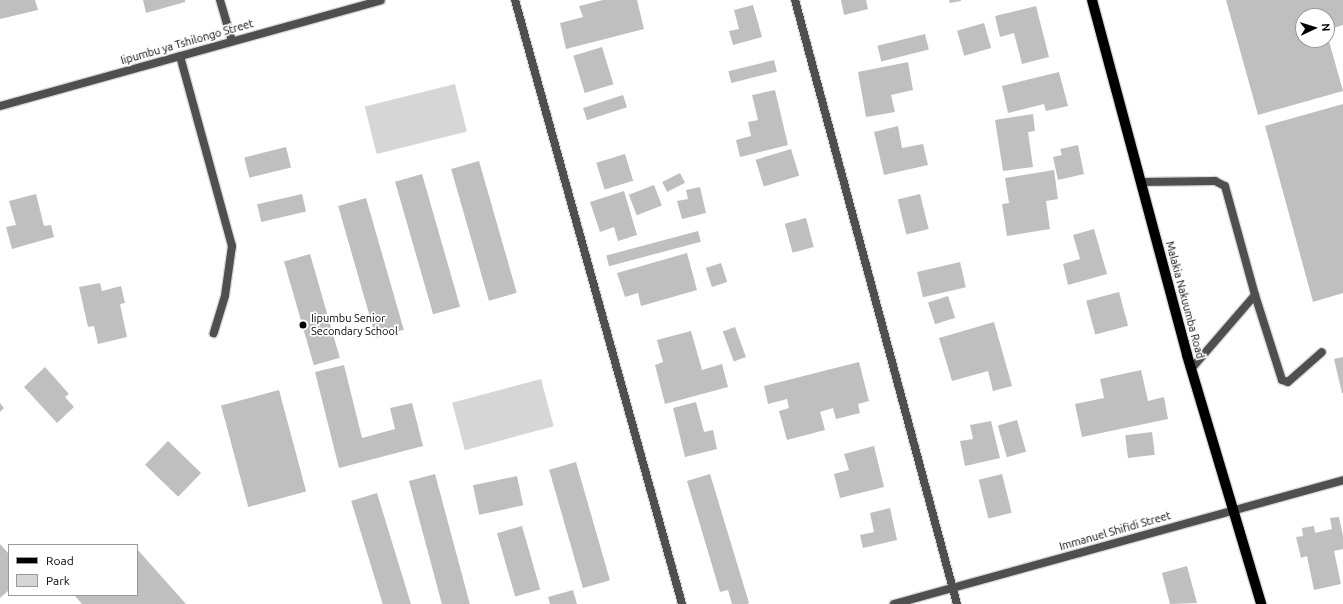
<!DOCTYPE html>
<style>
body{margin:0}
#map{position:relative;width:1343px;height:604px;overflow:hidden;background:#fff;font-family:Ubuntu,sans-serif}
div>[style]{position:absolute}
[style*='--x']{left:calc(var(--x)*1px);top:calc(var(--y)*1px);width:calc(var(--w)*1px);rotate:calc(var(--a)*1deg)}
.green>*{inset:0;background:#d6d6d6;transform-origin:0 0}
.building>*{inset:0;background:#bfbfbf;transform-origin:0 0}
.roads{filter:drop-shadow(1px 0 #dbdbdb) drop-shadow(-1px 0 #dbdbdb) drop-shadow(0 1px #dbdbdb) drop-shadow(0 -1px #dbdbdb)}
.service>*{height:8px;margin:-4px;padding:0 4px;transform-origin:4px;border-radius:4px;background:#4f4f4f}
.minor>*{height:8px;margin:-4px;padding:0 4px;transform-origin:4px;border-radius:4px;background:#4f4f4f}
.primary>*{height:10px;margin:-5px;padding:0 5px;transform-origin:5px;border-radius:5px;background:#000}
.dots>*{width:11px;height:11px;translate:-50% -50%;box-sizing:border-box;border:2px solid #fff;border-radius:50%}
span{translate:-50% -50%;white-space:nowrap;text-align:center;line-height:1.15;-webkit-text-stroke:3.5px #fff;paint-order:stroke}
.street-label{font-size:11px;color:#000}
.poi-label{font-size:11px;color:#000}
.left{translate:0 -50%;text-align:left}
.legend{position:absolute;left:8px;top:544px;width:130px;height:52px;box-sizing:border-box;background:#fff;border:1px solid #999;margin:0;padding:5px 7px;list-style:none;font-size:12px;color:#000}
.legend li{display:flex;align-items:center;gap:8px;height:20px}
.legend b{width:20px;border:1px solid #999}
.north{position:absolute;left:1295px;top:8px;width:40px;height:40px;box-sizing:border-box;background:#fff;border:1px solid #999;border-radius:50%;rotate:86deg;font-size:11px;font-weight:700;line-height:16px;text-align:center;color:#000}
.north::after{content:'';display:block;margin:auto;width:14px;height:18px;background:#000;clip-path:polygon(50% 0,100% 100%,50% 72%,0 100%)}
</style>
<div id="map">
<div class="green">
<div style="left:455px;top:84px;width:49px;height:93px;rotate:76deg"></div>
<div style="left:541px;top:379px;width:49px;height:92px;rotate:75deg"></div>
</div>
<div class="building">
<div style="clip-path:polygon(0 0,35px 0,38px 10px,0 19px)"></div>
<div style="clip-path:polygon(143px 0,185px 0,185px 2px,146px 13px)"></div>
<div style="clip-path:polygon(603px 0,637px 0,644px 29px,566px 49px,560px 23px,583px 17px,579px 6px)"></div>
<div style="clip-path:polygon(841px 0,866px 0,868px 9px,844px 15px)"></div>
<div style="clip-path:polygon(949px 0,961px 0,961px 1px,950px 3px)"></div>
<div style="clip-path:polygon(1226px 0,1343px 0,1343px 25px,1327px 30px,1327px 16px,1303px 16px,1303px 40px,1327px 40px,1327px 34px,1343px 91px,1258px 115px)"></div>
<div style="clip-path:polygon(753px 5px,762px 37px,733px 45px,729px 31px,739px 29px,734px 10px)"></div>
<div style="clip-path:polygon(1036px 6px,1049px 57px,1022px 64px,1014px 33px,1000px 37px,995px 16px)"></div>
<div style="left:984px;top:23px;width:26px;height:28px;rotate:74deg"></div>
<div style="left:925px;top:34px;width:16px;height:49px;rotate:76deg"></div>
<div style="left:602px;top:47px;width:39px;height:30px;rotate:73deg"></div>
<div style="left:774px;top:60px;width:12px;height:47px;rotate:76deg"></div>
<div style="clip-path:polygon(908px 62px,913px 90px,891px 95px,895px 112px,866px 117px,858px 72px)"></div>
<div style="clip-path:polygon(1059px 72px,1068px 106px,1046px 111px,1044px 104px,1008px 113px,1002px 86px)"></div>
<div style="clip-path:polygon(775px 90px,788px 145px,740px 157px,736px 140px,751px 136px,748px 122px,758px 120px,752px 95px)"></div>
<div style="left:623px;top:95px;width:13px;height:42px;rotate:72deg"></div>
<div style="clip-path:polygon(1343px 104px,1343px 293px,1313px 302px,1265px 126px)"></div>
<div style="clip-path:polygon(1033px 114px,1035px 131px,1028px 132px,1033px 167px,1003px 171px,995px 120px)"></div>
<div style="clip-path:polygon(898px 126px,902px 148px,923px 144px,928px 165px,884px 175px,874px 132px)"></div>
<div style="clip-path:polygon(1078px 145px,1084px 174px,1058px 180px,1053px 157px,1062px 155px,1060px 149px)"></div>
<div style="left:286px;top:147px;width:21px;height:43px;rotate:76deg"></div>
<div style="left:791px;top:149px;width:28px;height:37px;rotate:73deg"></div>
<div style="left:625px;top:154px;width:28px;height:30px;rotate:73deg"></div>
<div style="left:479px;top:161px;width:137px;height:29px;rotate:74deg"></div>
<div style="clip-path:polygon(1054px 170px,1058px 199px,1046px 201px,1050px 229px,1007px 236px,1002px 204px,1009px 203px,1005px 178px)"></div>
<div style="left:680px;top:173px;width:11px;height:20px;rotate:63deg"></div>
<div style="left:422px;top:174px;width:138px;height:28px;rotate:74deg"></div>
<div style="left:654px;top:185px;width:22px;height:27px;rotate:69deg"></div>
<div style="clip-path:polygon(700px 187px,706px 213px,682px 219px,677px 201px,688px 199px,686px 190px)"></div>
<div style="clip-path:polygon(624px 191px,637px 235px,618px 241px,614px 227px,600px 232px,590px 202px)"></div>
<div style="clip-path:polygon(36px 194px,44px 226px,51px 225px,54px 237px,12px 249px,6px 227px,16px 225px,9px 201px)"></div>
<div style="left:302px;top:194px;width:18px;height:46px;rotate:77deg"></div>
<div style="left:920px;top:194px;width:36px;height:23px;rotate:76deg"></div>
<div style="left:366px;top:198px;width:137px;height:29px;rotate:74deg"></div>
<div style="left:806px;top:218px;width:30px;height:22px;rotate:75deg"></div>
<div style="clip-path:polygon(1094px 229px,1107px 274px,1068px 285px,1063px 264px,1080px 259px,1073px 235px)"></div>
<div style="left:698px;top:231px;width:11px;height:95px;rotate:75deg"></div>
<div style="clip-path:polygon(687px 253px,697px 290px,641px 306px,638px 293px,625px 297px,617px 273px)"></div>
<div style="left:310px;top:254px;width:108px;height:27px;rotate:74deg"></div>
<div style="left:960px;top:262px;width:26px;height:44px;rotate:77deg"></div>
<div style="left:721px;top:263px;width:20px;height:16px;rotate:72deg"></div>
<div style="clip-path:polygon(100px 283px,102px 291px,121px 286px,125px 303px,120px 304px,127px 337px,98px 344px,94px 326px,88px 327px,79px 287px)"></div>
<div style="left:1119px;top:292px;width:35px;height:34px;rotate:75deg"></div>
<div style="left:948px;top:296px;width:23px;height:21px;rotate:72deg"></div>
<div style="clip-path:polygon(994px 322px,1012px 386px,993px 391px,988px 371px,952px 381px,939px 338px)"></div>
<div style="left:735px;top:327px;width:32px;height:13px;rotate:70deg"></div>
<div style="clip-path:polygon(691px 331px,702px 370px,722px 364px,728px 387px,665px 404px,655px 365px,663px 362px,657px 340px)"></div>
<div style="clip-path:polygon(1343px 357px,1343px 393px,1342px 393px,1334px 359px)"></div>
<div style="clip-path:polygon(859px 362px,869px 401px,858px 404px,860px 413px,836px 419px,833px 408px,820px 412px,825px 430px,787px 440px,779px 411px,789px 408px,787px 399px,768px 404px,764px 386px)"></div>
<div style="clip-path:polygon(344px 365px,362px 438px,395px 429px,390px 408px,412px 403px,423px 446px,339px 468px,315px 372px)"></div>
<div style="clip-path:polygon(45px 367px,69px 394px,65px 397px,74px 407px,57px 423px,24px 387px)"></div>
<div style="clip-path:polygon(1141px 370px,1148px 401px,1164px 397px,1168px 419px,1082px 437px,1075px 404px,1104px 398px,1100px 379px)"></div>
<div style="left:279px;top:390px;width:105px;height:60px;rotate:75deg"></div>
<div style="clip-path:polygon(696px 402px,704px 432px,713px 430px,717px 449px,685px 457px,673px 408px)"></div>
<div style="clip-path:polygon(0 403px,4px 408px,0 412px)"></div>
<div style="left:1017px;top:420px;width:33px;height:20px;rotate:74deg"></div>
<div style="clip-path:polygon(991px 421px,1000px 458px,965px 466px,960px 441px,973px 439px,970px 425px)"></div>
<div style="left:1152px;top:432px;width:23px;height:27px;rotate:83deg"></div>
<div style="left:168px;top:441px;width:46px;height:33px;rotate:44deg"></div>
<div style="clip-path:polygon(874px 446px,884px 487px,840px 498px,834px 474px,849px 470px,844px 454px)"></div>
<div style="left:576px;top:462px;width:123px;height:28px;rotate:74deg"></div>
<div style="left:435px;top:474px;width:135px;height:27px;rotate:75deg"></div>
<div style="clip-path:polygon(710px 474px,749px 603px,747px 604px,732px 604px,728px 590px,720px 592px,687px 481px)"></div>
<div style="left:1002px;top:474px;width:40px;height:24px;rotate:76deg"></div>
<div style="left:517px;top:476px;width:30px;height:45px;rotate:78deg"></div>
<div style="left:377px;top:493px;width:116px;height:27px;rotate:73deg"></div>
<div style="clip-path:polygon(890px 508px,897px 540px,863px 548px,860px 535px,874px 532px,870px 513px)"></div>
<div style="clip-path:polygon(1339px 517px,1343px 536px,1343px 549px,1334px 551px,1341px 584px,1314px 590px,1307px 556px,1301px 558px,1296px 537px,1303px 536px,1302px 528px,1314px 526px,1315px 533px,1332px 529px,1330px 518px)"></div>
<div style="left:522px;top:526px;width:66px;height:26px;rotate:74deg"></div>
<div style="clip-path:polygon(0 544px,9px 554px,9px 590px,0 598px)"></div>
<div style="clip-path:polygon(137px 549px,186px 604px,82px 604px,75px 596px,137px 595px)"></div>
<div style="clip-path:polygon(1187px 566px,1197px 603px,1170px 604px,1162px 573px)"></div>
<div style="clip-path:polygon(573px 590px,577px 604px,550px 604px,548px 597px)"></div>
</div>
<div class="roads">
<div class="service">
<div style="--x:180;--y:56;--w:197;--a:74.7"></div>
<div style="--x:232;--y:246;--w:50;--a:98"></div>
<div style="--x:225;--y:296;--w:39;--a:107"></div>
<div style="--x:1141;--y:182;--w:74;--a:-0.8"></div>
<div style="--x:1215;--y:181;--w:11;--a:27"></div>
<div style="--x:1225;--y:186;--w:113;--a:74.6"></div>
<div style="--x:1255;--y:295;--w:96;--a:130.8"></div>
<div style="--x:1255;--y:295;--w:89;--a:72.4"></div>
<div style="--x:1282;--y:380;--w:6;--a:18"></div>
<div style="--x:1288;--y:382;--w:45;--a:-41.4"></div>
</div>
<div class="minor">
<div style="--x:220;--y:0;--w:43;--a:73.7"></div>
<div style="--x:515;--y:0;--w:627;--a:74.54"></div>
<div style="--x:795;--y:0;--w:625;--a:74.99"></div>
<div style="--x:0;--y:106;--w:395;--a:-15.5"></div>
<div style="--x:894;--y:604;--w:466;--a:-15.4"></div>
</div>
<div class="primary">
<div style="--x:1092;--y:0;--w:367;--a:75"></div>
<div style="--x:1187;--y:355;--w:260;--a:73.4"></div>
</div>
</div>
<div class="dots">
<div style="left:303px;top:325px;background:#000"></div>
</div>
<div class="street-label">
<span style="left:187px;top:42px;rotate:-16deg">Iipumbu ya Tshilongo Street</span>
<span style="left:1185px;top:300px;rotate:75deg">Malakia Nakuumba Road</span>
<span style="left:1115px;top:531px;rotate:-16deg">Immanuel Shifidi Street</span>
</div>
<div class="poi-label">
<span class="left" style="left:311px;top:325px">Iipumbu Senior<br>Secondary School</span>
</div>
<ul class="legend">
<li><b style="height:5px;background:#000"></b>Road</li>
<li><b style="height:11px;background:#d6d6d6"></b>Park</li>
</ul>
<div class="north">N</div>
</div>
